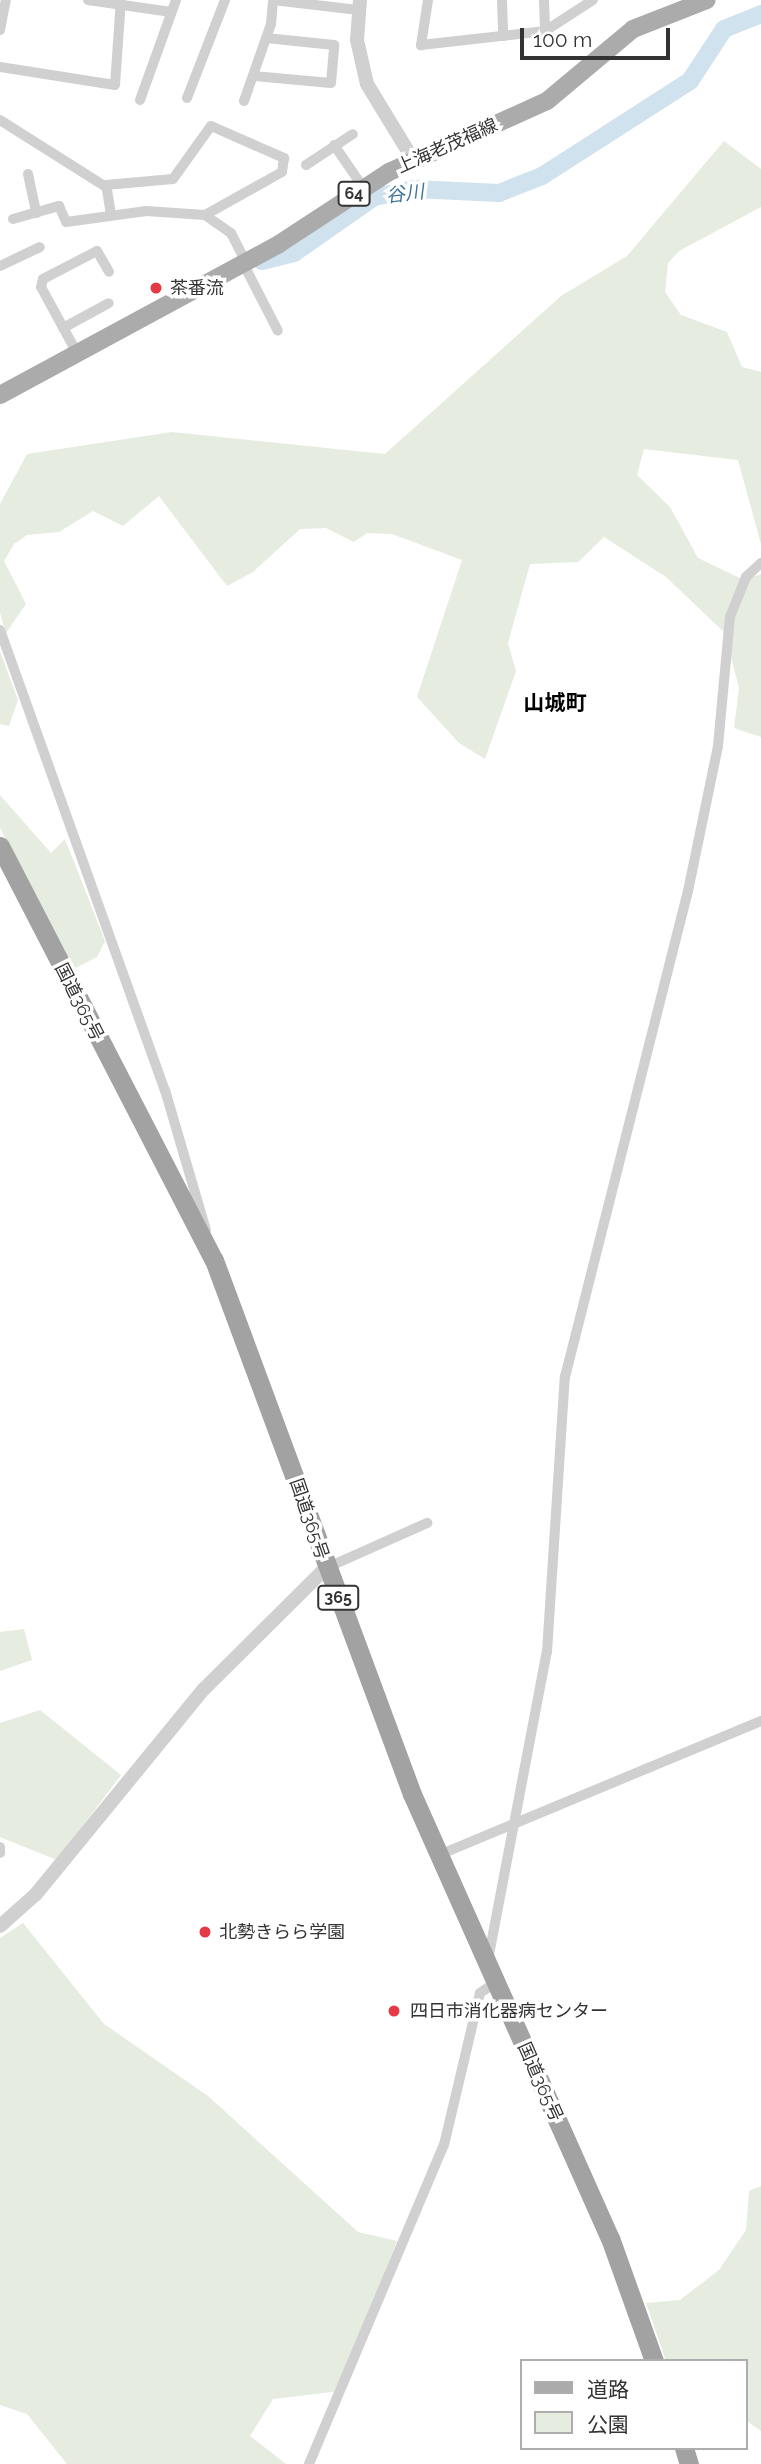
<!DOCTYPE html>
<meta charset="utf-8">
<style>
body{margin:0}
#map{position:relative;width:761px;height:2464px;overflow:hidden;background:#fff;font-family:Raleway,"Noto Sans JP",sans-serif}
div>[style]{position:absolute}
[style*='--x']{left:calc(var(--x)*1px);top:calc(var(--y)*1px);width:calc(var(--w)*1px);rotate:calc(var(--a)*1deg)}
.green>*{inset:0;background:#e6ecdf}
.river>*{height:18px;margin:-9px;padding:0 9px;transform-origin:9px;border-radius:9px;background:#cfe2ee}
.minor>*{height:10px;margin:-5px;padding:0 5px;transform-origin:5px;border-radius:5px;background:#d0d0d0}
.tertiary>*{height:14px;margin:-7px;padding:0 7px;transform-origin:7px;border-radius:7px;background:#d0d0d0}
.primary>*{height:18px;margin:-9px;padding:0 9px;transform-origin:9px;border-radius:9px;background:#ababab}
.trunk>*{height:19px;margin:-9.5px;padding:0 9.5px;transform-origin:9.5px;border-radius:9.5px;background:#a2a2a2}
.dots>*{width:19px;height:19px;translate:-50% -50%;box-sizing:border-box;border:4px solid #fff;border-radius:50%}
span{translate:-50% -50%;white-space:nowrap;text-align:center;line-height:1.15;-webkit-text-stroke:7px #fff;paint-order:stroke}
.shield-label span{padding:2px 5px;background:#fff;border:2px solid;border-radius:5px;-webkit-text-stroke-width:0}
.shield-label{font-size:16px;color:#333;font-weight:700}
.street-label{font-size:18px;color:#333}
.poi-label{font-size:18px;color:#333}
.left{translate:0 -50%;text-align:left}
.water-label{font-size:19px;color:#3f7597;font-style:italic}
.quarter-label{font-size:21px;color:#000;font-weight:700}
.legend{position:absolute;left:520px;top:2359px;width:228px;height:91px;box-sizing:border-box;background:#fff;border:2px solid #adadad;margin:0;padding:9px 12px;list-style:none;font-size:21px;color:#333}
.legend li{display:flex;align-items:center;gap:14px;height:35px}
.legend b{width:35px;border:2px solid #adadad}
.scale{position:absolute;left:520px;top:28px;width:150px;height:32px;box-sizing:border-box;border:4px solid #333;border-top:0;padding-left:9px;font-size:21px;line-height:24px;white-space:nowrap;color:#333;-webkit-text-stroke:5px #fff;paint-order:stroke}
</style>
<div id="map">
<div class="green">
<div style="clip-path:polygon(724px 141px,761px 169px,761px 207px,679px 251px,668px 263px,665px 292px,681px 315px,727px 332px,742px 367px,761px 372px,761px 544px,738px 460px,644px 449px,637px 475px,670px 507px,698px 558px,744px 580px,761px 574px,761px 737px,734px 728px,739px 688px,725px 633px,666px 577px,604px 537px,578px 562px,530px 564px,508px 643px,516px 671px,485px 759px,459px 743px,417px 697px,462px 560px,392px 534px,367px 533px,354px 542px,326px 528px,300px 529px,253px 572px,227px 586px,159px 496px,123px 526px,93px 511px,59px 532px,27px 535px,14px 544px,4px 561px,26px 604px,6px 633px,0 613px,0 504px,27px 454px,172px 432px,385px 454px,561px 296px,627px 256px)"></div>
<div style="clip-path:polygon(0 651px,18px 700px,9px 726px,0 724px)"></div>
<div style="clip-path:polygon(0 795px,51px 853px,65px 839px,105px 941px,97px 957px,73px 969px,0 828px)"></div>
<div style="clip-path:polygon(24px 1629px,32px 1660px,0 1671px,0 1632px)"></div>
<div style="clip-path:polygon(40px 1710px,121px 1775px,57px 1860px,0 1837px,0 1723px)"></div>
<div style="clip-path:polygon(23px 1923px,104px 2024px,208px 2096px,358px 2232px,397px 2241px,340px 2391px,273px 2399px,250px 2436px,286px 2464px,67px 2464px,27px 2414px,0 2405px,0 1938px)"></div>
<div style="clip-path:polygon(761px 2186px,761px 2431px,745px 2420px,745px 2361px,666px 2361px,646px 2303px,680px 2300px,719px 2270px,746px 2230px,749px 2191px)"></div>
</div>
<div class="river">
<div style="--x:262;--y:261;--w:33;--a:-14"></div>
<div style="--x:294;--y:253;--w:98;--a:-35"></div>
<div style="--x:374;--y:197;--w:41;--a:-11.3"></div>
<div style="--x:414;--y:189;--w:85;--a:2.7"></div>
<div style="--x:499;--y:193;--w:46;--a:-21.6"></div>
<div style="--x:542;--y:176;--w:176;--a:-32.7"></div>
<div style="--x:690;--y:81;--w:62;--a:-56.8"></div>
<div style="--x:724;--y:29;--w:40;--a:-22"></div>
</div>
<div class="minor">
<div style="--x:88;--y:0;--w:84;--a:8.2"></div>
<div style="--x:273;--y:0;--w:86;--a:6.7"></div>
<div style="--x:428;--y:0;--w:46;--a:98.8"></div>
<div style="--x:421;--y:45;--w:125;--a:-6.4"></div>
<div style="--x:502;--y:0;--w:36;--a:88"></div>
<div style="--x:544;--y:0;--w:31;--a:88"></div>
<div style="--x:545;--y:31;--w:57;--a:-32.9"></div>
<div style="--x:0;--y:30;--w:31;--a:-79"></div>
<div style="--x:0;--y:67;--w:116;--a:8.9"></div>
<div style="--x:115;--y:85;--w:85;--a:-86"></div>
<div style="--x:253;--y:76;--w:78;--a:5.1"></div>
<div style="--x:331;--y:83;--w:38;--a:-85"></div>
<div style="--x:334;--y:45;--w:68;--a:-174.1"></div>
<div style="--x:187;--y:98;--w:105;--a:-68.8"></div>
<div style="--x:140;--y:100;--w:106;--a:-70.2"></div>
<div style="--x:244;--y:101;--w:82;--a:-70.7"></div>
<div style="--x:271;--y:24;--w:24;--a:-85"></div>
<div style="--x:0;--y:120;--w:125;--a:32.3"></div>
<div style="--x:334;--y:145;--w:51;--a:55.4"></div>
<div style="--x:306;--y:165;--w:56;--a:-33.4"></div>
<div style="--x:28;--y:174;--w:40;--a:78"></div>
<div style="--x:111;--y:215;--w:30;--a:-99"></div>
<div style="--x:106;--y:185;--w:67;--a:-5.1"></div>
<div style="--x:173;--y:179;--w:65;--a:-54.4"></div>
<div style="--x:211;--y:126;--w:80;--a:23.7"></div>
<div style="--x:284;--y:158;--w:14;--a:98"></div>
<div style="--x:282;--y:172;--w:88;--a:150.8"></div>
<div style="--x:13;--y:219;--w:48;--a:-15.8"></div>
<div style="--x:59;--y:206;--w:17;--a:66"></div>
<div style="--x:66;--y:222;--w:81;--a:-7.8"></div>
<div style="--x:146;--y:211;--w:59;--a:3.9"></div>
<div style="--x:205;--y:215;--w:32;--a:35"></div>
<div style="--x:231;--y:233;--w:33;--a:63"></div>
<div style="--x:243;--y:263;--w:76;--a:62.8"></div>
<div style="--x:0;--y:266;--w:44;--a:-25.4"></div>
<div style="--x:63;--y:328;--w:52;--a:-28.5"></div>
<div style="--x:77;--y:353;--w:75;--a:-118.6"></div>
<div style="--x:41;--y:287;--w:8;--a:-76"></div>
<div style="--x:43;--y:279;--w:61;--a:-27.4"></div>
<div style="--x:97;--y:251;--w:24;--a:60"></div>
<div style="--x:0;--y:630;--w:489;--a:70.3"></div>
<div style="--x:165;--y:1090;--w:146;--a:73.7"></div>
<div style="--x:326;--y:1568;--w:111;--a:-24"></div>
<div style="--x:0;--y:1847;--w:6;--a:90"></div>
<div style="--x:439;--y:1855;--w:349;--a:-22.6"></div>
<div style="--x:488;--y:1960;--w:314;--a:-79.2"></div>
<div style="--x:547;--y:1652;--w:276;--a:-86.3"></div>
<div style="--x:565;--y:1377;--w:501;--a:-75.8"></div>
<div style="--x:688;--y:891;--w:148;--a:-78.3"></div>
<div style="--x:718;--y:746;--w:130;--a:-84.7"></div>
<div style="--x:730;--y:617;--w:43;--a:-68.2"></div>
<div style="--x:746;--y:577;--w:21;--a:-43"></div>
<div style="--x:309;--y:2464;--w:346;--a:-67.1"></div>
<div style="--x:444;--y:2145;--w:156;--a:-76.7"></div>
<div style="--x:480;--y:1993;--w:18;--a:-34"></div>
</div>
<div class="tertiary">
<div style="--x:360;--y:0;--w:40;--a:94.3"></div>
<div style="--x:357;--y:40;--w:45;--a:77.2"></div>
<div style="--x:367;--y:84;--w:90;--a:58.6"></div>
<div style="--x:0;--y:1926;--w:48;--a:-41.6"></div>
<div style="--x:36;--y:1894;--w:265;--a:-50.7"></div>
<div style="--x:204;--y:1689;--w:172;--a:-44.8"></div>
</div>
<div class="primary">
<div style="--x:0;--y:395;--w:317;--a:-28.4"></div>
<div style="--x:279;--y:244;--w:131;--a:-33.2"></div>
<div style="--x:389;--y:172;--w:173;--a:-24.2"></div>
<div style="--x:547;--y:101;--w:112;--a:-39.9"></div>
<div style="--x:633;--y:29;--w:79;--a:-21.4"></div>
</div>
<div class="trunk">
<div style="--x:0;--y:846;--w:466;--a:62.7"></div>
<div style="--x:214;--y:1260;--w:570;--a:69.66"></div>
<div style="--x:412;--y:1794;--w:486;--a:66"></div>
<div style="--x:610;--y:2238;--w:131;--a:70.3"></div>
<div style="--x:684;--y:2448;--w:17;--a:73"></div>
</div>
<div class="dots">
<div style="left:156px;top:288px;background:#e63946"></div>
<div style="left:205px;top:1932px;background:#e63946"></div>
<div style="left:394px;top:2011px;background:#e63946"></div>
</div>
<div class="shield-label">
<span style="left:354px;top:194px">64</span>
<span style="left:338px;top:1598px">365</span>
</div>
<div class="street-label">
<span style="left:447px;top:146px;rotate:-24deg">上海老茂福線</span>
<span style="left:79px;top:1002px;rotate:63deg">国道365号</span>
<span style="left:309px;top:1519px;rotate:71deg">国道365号</span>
<span style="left:540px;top:2082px;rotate:66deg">国道365号</span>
</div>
<div class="poi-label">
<span class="left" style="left:170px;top:288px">茶番流</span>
<span class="left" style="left:219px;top:1932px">北勢きらら学園</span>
<span class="left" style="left:410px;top:2011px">四日市消化器病センター</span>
</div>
<div class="water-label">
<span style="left:405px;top:194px;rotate:-7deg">谷川</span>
</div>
<div class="quarter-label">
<span style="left:555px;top:703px">山城町</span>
</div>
<ul class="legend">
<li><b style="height:9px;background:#ababab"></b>道路</li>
<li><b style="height:19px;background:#e6ecdf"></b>公園</li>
</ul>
<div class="scale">100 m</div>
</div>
